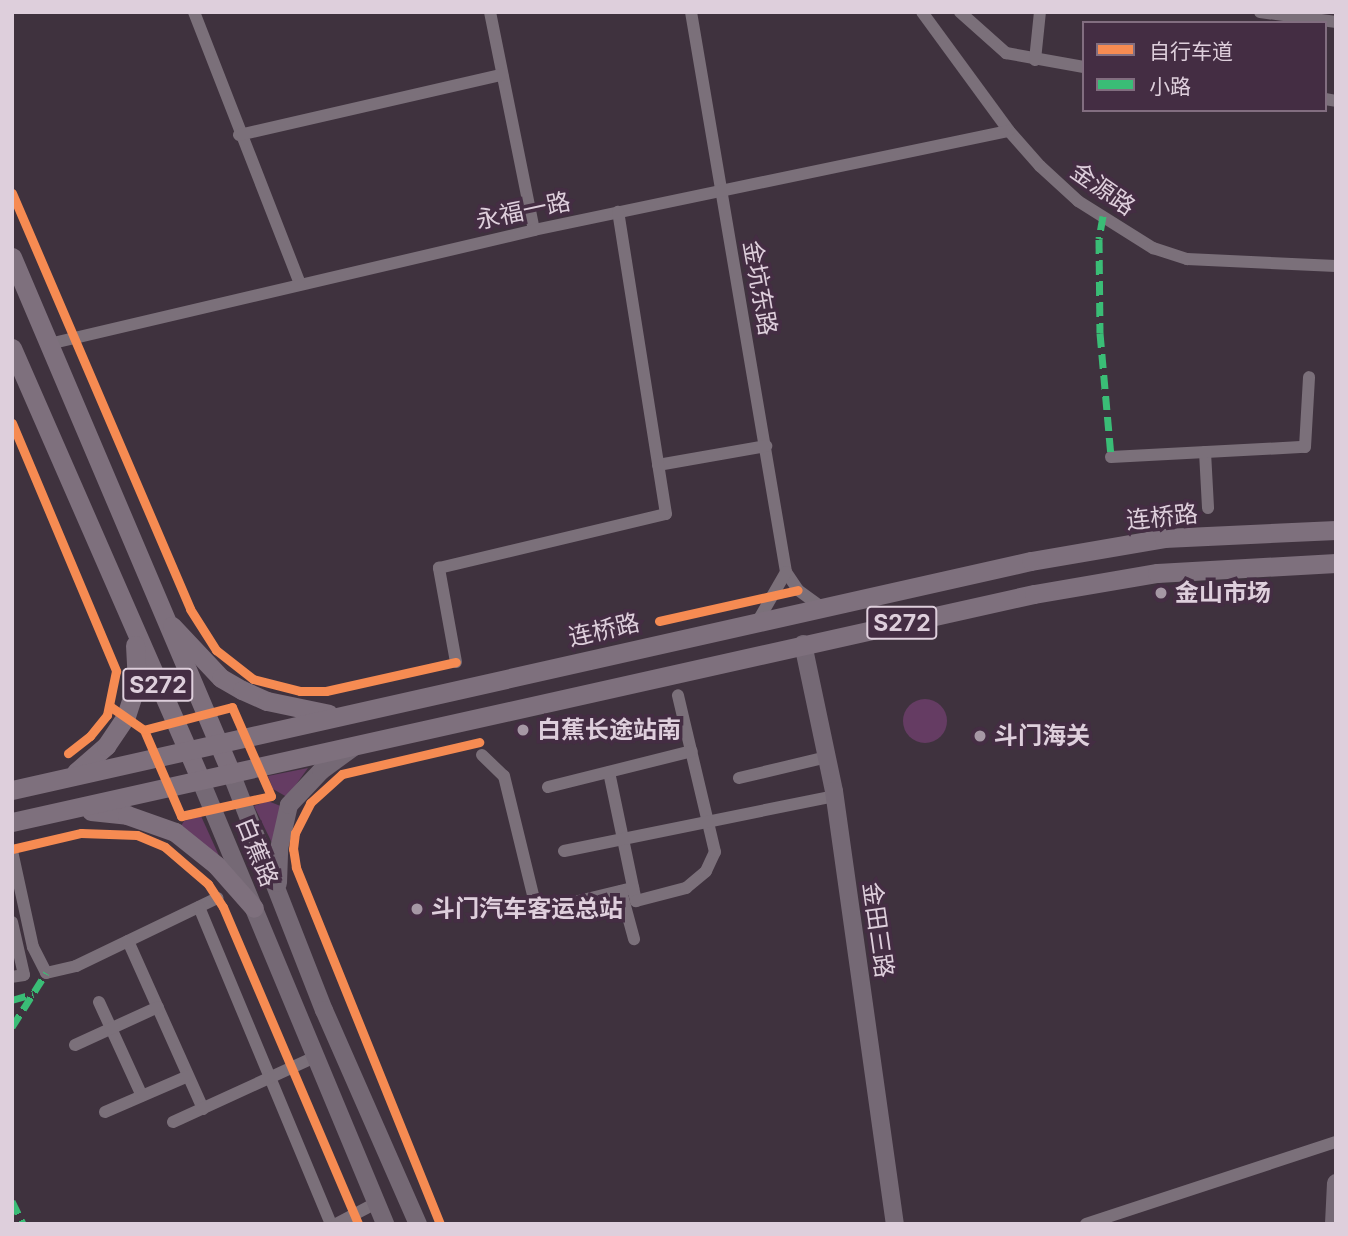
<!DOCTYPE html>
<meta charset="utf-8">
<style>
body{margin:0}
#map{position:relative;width:1348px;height:1236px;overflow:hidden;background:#3f323e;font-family:Inter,"Noto Sans SC",sans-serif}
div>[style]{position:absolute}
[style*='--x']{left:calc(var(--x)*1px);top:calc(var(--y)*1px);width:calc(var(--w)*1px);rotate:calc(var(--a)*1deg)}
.green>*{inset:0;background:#653c63}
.round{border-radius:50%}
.street>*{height:12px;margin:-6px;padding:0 6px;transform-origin:6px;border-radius:6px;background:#7b707a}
.secondary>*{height:18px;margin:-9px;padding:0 9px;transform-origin:9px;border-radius:9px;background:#756975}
.primary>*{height:19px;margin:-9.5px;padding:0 9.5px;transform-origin:9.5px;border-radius:9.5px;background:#7e707d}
.quiet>*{height:7px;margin-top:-3.5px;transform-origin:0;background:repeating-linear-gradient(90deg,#3abd76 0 14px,transparent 0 21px)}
.cycleway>*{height:9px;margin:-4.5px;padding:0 4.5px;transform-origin:4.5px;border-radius:4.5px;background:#f68b52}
.dots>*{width:19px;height:19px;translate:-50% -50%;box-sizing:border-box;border:4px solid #442d43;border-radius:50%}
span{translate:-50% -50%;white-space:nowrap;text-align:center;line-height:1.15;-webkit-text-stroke:7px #442d43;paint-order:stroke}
.shield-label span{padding:2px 5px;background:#442d43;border:2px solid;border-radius:5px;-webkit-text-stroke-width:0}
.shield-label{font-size:23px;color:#decfdc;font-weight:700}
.street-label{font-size:24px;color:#decfdc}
.poi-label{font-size:24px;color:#decfdc;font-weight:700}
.left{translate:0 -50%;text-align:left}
.frame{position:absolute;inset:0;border:14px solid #decfdc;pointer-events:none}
.legend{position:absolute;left:1082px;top:21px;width:245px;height:91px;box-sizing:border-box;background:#442d43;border:2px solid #826e80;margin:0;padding:9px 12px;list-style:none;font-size:21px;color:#decfdc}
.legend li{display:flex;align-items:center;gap:14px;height:35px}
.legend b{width:35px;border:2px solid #826e80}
</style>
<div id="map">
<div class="green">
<div class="round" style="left:903px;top:699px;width:44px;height:44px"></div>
<div style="clip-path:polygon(308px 768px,287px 797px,273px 789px,268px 776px)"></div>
<div style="clip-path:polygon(268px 801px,283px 807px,272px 843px,254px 806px)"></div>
<div style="clip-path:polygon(201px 816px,220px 858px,179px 829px,184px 821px)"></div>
</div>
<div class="street">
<div style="--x:194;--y:12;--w:290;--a:68.7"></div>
<div style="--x:490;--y:12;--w:222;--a:78.6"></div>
<div style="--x:691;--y:12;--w:568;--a:80.37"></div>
<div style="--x:786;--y:572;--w:22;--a:56"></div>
<div style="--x:798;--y:590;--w:26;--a:36"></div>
<div style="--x:922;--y:12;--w:147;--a:53.8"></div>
<div style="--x:1009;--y:131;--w:47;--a:48.5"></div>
<div style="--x:1040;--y:166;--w:52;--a:42.6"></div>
<div style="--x:1078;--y:201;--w:89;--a:32.1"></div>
<div style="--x:1153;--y:248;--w:36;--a:18"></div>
<div style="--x:1187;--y:259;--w:149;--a:2.7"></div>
<div style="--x:960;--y:12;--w:62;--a:41.7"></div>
<div style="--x:1006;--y:53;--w:79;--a:10.2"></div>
<div style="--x:1260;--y:12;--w:77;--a:7.5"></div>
<div style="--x:1035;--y:60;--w:48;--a:-84.1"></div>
<div style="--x:1325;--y:99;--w:11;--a:10"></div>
<div style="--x:239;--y:135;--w:270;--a:-12.9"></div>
<div style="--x:49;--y:344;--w:498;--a:-13.2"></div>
<div style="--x:534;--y:230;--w:485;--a:-11.8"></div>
<div style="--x:1205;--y:452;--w:56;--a:86.9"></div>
<div style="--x:1111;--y:457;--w:194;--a:-3"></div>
<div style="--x:1305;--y:447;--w:70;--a:-86.7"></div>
<div style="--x:658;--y:465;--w:110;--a:-10"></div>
<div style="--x:759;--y:619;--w:54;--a:-60.1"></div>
<div style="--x:456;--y:662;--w:96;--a:-100.3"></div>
<div style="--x:439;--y:568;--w:233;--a:-13.4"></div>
<div style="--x:666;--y:514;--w:306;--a:-99"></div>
<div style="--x:482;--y:755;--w:30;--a:44"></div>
<div style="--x:504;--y:776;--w:139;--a:76.3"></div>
<div style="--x:537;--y:911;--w:99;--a:-13.5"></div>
<div style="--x:609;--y:772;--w:132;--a:78.2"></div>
<div style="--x:636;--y:901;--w:52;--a:-14.6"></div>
<div style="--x:686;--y:888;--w:26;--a:-40"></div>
<div style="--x:706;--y:871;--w:21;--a:-65"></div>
<div style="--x:715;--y:852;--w:161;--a:-103.3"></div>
<div style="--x:739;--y:778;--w:90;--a:-13.4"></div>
<div style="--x:548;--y:787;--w:148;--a:-14"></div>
<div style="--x:12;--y:851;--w:98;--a:77.7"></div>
<div style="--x:33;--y:947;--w:29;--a:63"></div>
<div style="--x:46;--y:973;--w:31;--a:-13"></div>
<div style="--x:76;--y:966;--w:157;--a:-25.7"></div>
<div style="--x:564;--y:851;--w:277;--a:-11.5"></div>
<div style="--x:621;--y:891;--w:50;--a:74.8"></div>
<div style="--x:199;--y:907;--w:343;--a:67.4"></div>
<div style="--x:12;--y:922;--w:54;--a:77.2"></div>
<div style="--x:24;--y:975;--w:12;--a:171"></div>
<div style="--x:128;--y:941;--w:184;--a:65.9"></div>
<div style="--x:99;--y:1002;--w:103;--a:65.4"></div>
<div style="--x:75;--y:1045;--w:91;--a:-24.6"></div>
<div style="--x:105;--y:1112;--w:90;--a:-23.4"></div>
<div style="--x:173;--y:1122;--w:156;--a:-24.6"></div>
<div style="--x:336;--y:1224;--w:45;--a:-27.7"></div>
<div style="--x:1086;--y:1224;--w:263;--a:-18.2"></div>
</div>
<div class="secondary">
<div style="--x:803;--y:644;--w:150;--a:78.1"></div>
<div style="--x:834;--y:791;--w:437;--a:82"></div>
<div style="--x:231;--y:773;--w:255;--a:68.6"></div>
<div style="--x:324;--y:1010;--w:234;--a:66.3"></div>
<div style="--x:200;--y:779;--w:482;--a:67.4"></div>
<div style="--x:278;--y:883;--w:34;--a:-88"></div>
<div style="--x:279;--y:849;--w:45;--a:-77.2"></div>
<div style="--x:289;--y:805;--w:47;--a:-46.7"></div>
<div style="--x:321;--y:771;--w:42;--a:-36.3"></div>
<div style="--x:1334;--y:1224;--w:41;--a:-87.2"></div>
</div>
<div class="primary">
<div style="--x:12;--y:257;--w:561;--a:67"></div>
<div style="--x:12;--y:348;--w:470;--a:66.4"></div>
<div style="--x:172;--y:626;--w:71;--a:46.7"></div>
<div style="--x:221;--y:678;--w:24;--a:30"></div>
<div style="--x:242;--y:690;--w:27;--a:24"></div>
<div style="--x:267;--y:701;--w:63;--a:11.8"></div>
<div style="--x:76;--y:772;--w:40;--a:-41"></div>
<div style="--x:106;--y:746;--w:36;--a:-56"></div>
<div style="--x:126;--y:716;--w:35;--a:-72"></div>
<div style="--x:137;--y:683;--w:38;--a:-93"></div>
<div style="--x:12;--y:790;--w:1044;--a:-12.67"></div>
<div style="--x:1031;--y:561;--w:135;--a:-9.8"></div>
<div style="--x:1164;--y:538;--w:172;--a:-2.7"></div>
<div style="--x:91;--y:811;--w:36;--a:6"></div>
<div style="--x:127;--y:815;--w:51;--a:19.5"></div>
<div style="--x:175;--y:832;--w:53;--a:38.8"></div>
<div style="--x:216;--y:865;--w:57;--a:48.5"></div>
<div style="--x:12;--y:822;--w:1047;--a:-12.58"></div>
<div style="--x:1034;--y:594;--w:125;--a:-9.7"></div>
<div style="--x:1157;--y:573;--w:179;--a:-3.2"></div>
</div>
<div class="quiet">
<div style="--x:1103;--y:216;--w:23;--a:100"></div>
<div style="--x:1099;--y:239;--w:94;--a:89.4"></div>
<div style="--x:1100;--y:333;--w:124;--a:84.9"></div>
<div style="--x:12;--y:1000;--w:22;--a:-16"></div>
<div style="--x:12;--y:1027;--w:64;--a:-57.8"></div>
<div style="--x:12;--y:1201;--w:25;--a:64"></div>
</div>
<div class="cycleway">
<div style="--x:12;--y:193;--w:452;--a:66.8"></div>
<div style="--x:190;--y:609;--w:49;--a:57.6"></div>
<div style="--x:216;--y:650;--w:47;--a:38.1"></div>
<div style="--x:253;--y:679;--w:49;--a:14.3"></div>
<div style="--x:300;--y:691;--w:26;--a:0"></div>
<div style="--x:326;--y:691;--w:133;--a:-12.6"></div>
<div style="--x:12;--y:423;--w:269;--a:67.2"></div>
<div style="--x:116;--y:671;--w:45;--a:101.6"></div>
<div style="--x:107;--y:715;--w:27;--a:129"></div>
<div style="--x:90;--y:736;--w:28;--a:142"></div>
<div style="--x:659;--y:621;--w:142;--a:-12.6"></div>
<div style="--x:111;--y:707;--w:40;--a:34.9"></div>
<div style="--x:144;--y:730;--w:94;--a:66.7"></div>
<div style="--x:181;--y:816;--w:92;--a:-12.5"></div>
<div style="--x:271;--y:796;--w:97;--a:-113.7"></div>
<div style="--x:232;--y:707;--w:91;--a:165.4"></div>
<div style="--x:12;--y:849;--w:71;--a:-13.1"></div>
<div style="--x:81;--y:833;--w:56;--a:2"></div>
<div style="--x:137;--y:835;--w:30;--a:23"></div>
<div style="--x:165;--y:847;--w:57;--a:40.7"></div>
<div style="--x:208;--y:884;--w:27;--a:57"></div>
<div style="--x:223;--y:907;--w:345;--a:66.9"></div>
<div style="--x:440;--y:1224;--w:385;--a:-112"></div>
<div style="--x:296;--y:867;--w:18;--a:-99"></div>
<div style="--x:293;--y:849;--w:16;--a:-83"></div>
<div style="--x:295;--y:833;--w:34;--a:-63"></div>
<div style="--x:310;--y:803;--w:43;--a:-42.2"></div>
<div style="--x:342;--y:774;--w:141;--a:-13.1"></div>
</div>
<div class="dots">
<div style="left:1161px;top:593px;background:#a698a5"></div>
<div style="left:523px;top:730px;background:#a698a5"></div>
<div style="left:980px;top:736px;background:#a698a5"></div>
<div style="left:417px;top:909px;background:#a698a5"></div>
</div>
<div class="shield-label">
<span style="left:902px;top:623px">S272</span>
<span style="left:158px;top:685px">S272</span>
</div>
<div class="street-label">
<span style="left:1103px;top:189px;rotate:35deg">金源路</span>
<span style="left:523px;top:211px;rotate:-12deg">永福一路</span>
<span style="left:760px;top:288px;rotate:80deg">金坑东路</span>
<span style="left:1162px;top:517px;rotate:-6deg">连桥路</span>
<span style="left:604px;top:630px;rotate:-13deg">连桥路</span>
<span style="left:257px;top:852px;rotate:68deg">白蕉路</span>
<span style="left:878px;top:930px;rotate:82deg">金田三路</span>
</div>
<div class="poi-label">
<span class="left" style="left:1175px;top:593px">金山市场</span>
<span class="left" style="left:537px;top:730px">白蕉长途站南</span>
<span class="left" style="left:994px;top:736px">斗门海关</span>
<span class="left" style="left:431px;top:909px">斗门汽车客运总站</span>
</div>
<div class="frame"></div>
<ul class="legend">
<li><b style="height:9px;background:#f68b52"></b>自行车道</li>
<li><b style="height:9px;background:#3abd76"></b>小路</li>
</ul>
</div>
